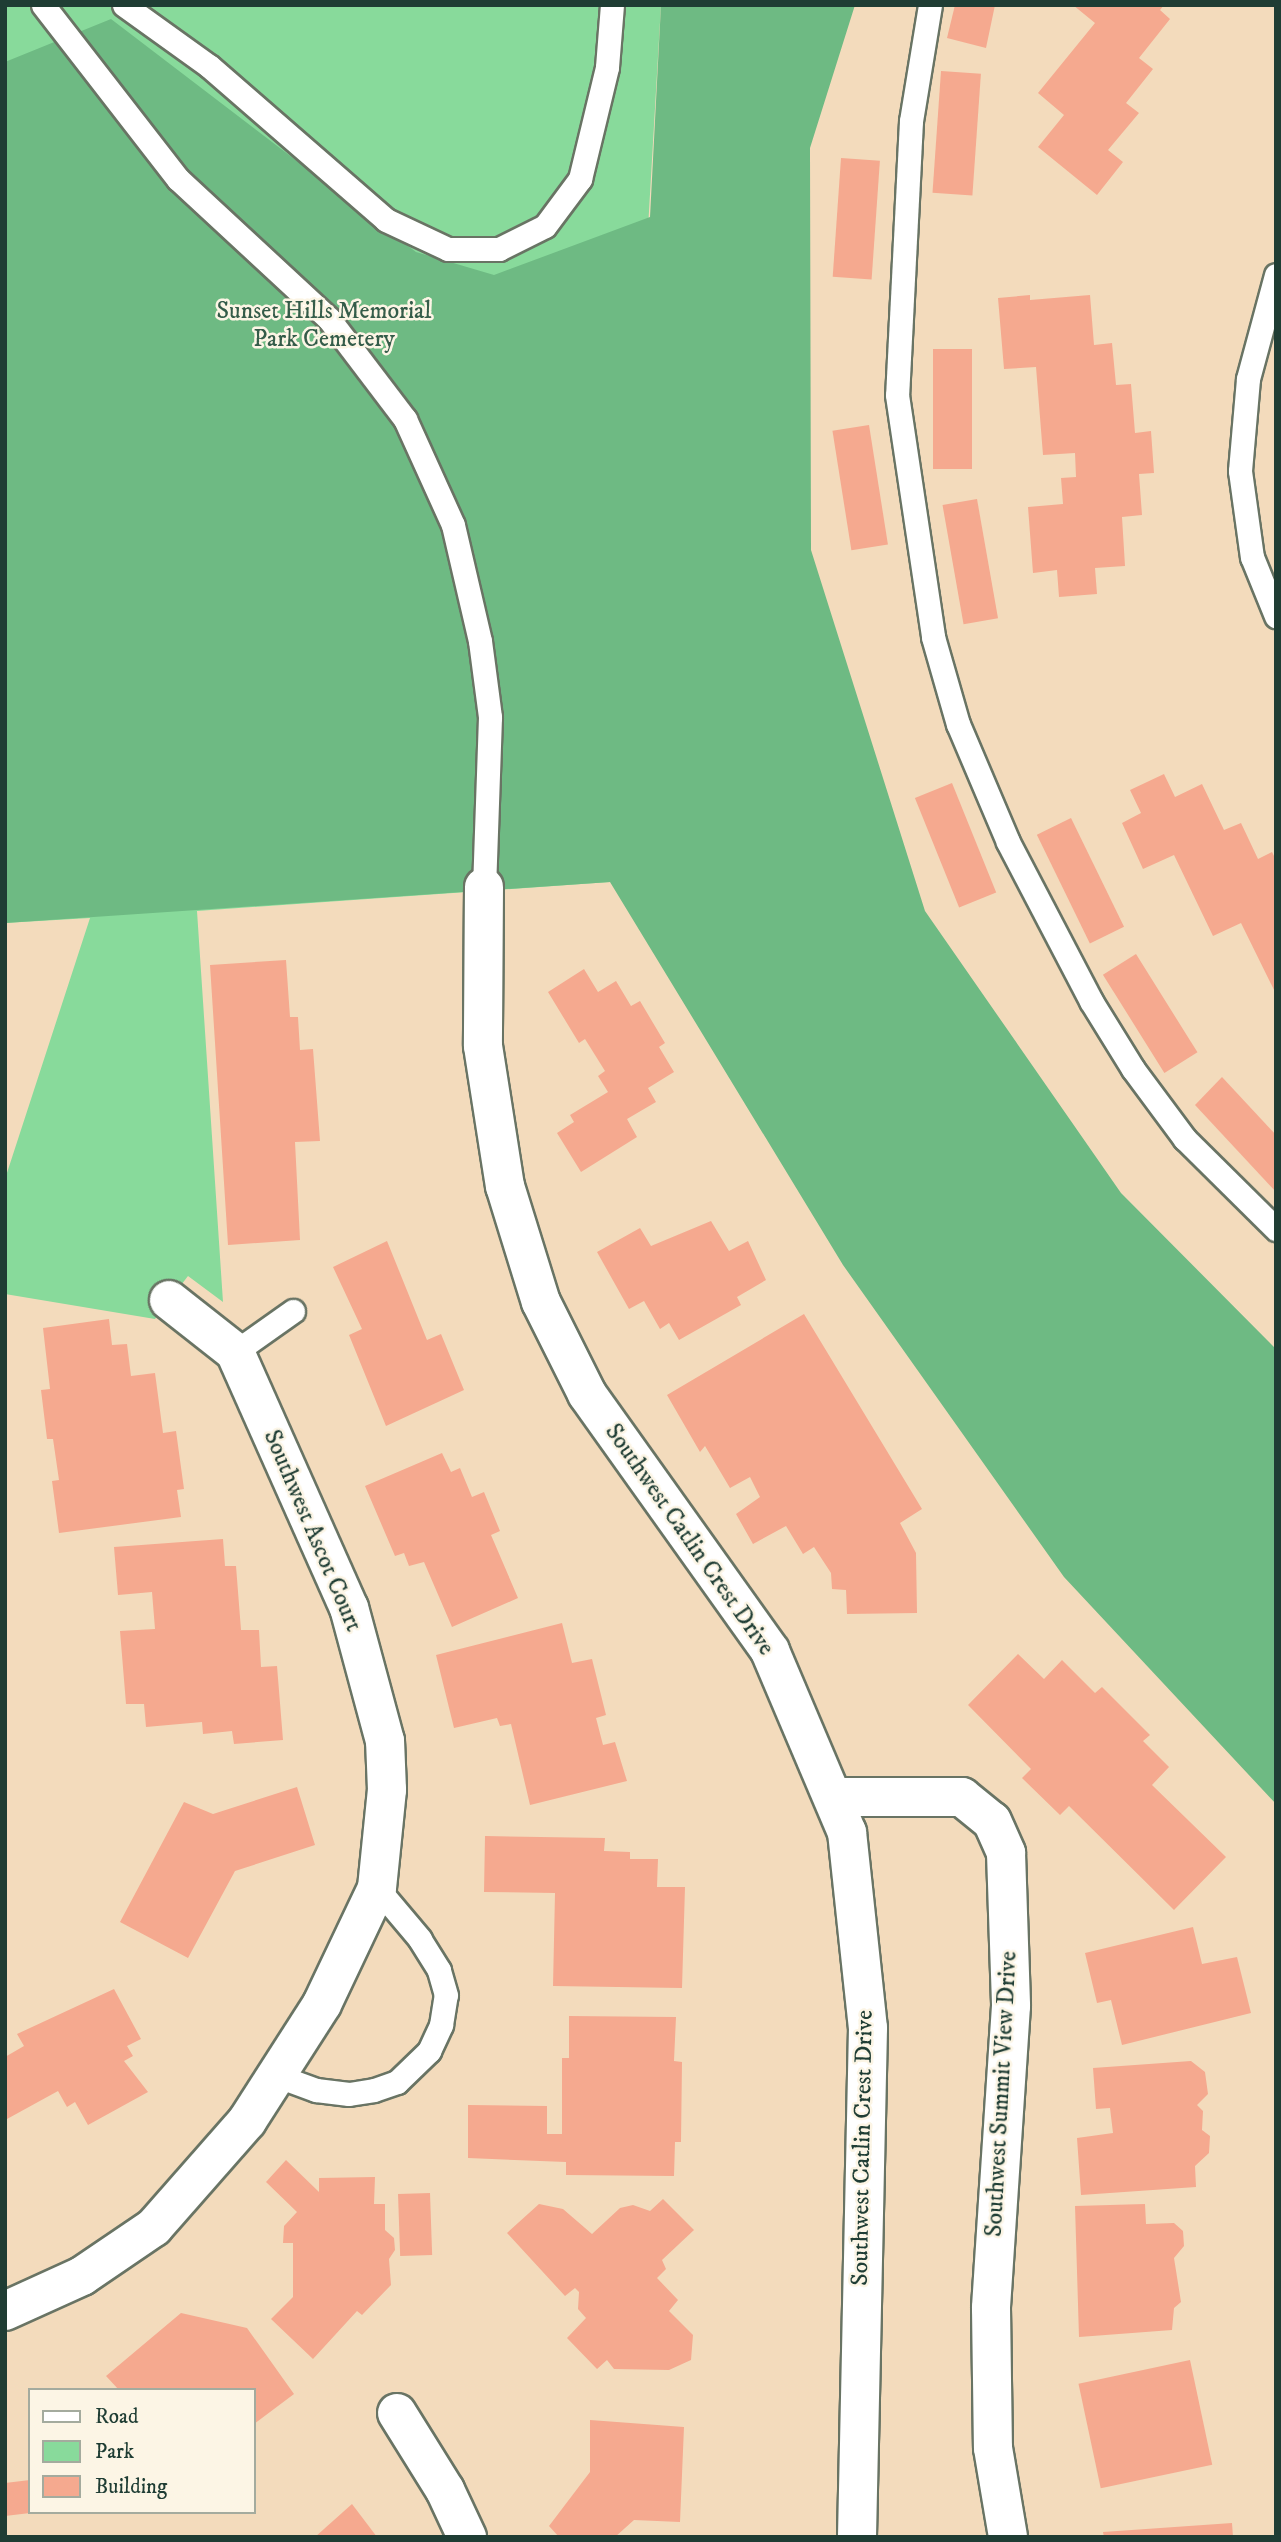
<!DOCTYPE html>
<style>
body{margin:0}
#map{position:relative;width:1281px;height:2542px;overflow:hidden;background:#f3dbbc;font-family:"IM FELL DW Pica",serif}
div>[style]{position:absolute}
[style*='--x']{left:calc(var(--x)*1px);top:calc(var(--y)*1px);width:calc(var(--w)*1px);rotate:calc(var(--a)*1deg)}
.green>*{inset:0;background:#88da9b}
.forest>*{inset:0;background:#6eba83}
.building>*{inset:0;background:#f5a98f;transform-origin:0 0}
.roads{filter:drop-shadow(2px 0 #697464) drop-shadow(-2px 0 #697464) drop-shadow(0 2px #697464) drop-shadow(0 -2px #697464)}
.lane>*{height:23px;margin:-11.5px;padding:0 11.5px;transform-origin:11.5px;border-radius:11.5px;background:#fff}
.street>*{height:38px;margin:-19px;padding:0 19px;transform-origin:19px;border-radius:19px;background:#fff}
span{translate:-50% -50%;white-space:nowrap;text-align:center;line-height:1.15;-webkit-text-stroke:5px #fcf5e5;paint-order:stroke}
.park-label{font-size:24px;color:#345c49}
.street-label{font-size:24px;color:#1f3d34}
.frame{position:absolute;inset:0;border:7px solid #1f3d34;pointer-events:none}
.legend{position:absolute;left:28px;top:2388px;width:228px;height:126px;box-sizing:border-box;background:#fcf5e5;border:2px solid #a4ab9e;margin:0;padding:9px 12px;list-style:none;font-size:21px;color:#1f3d34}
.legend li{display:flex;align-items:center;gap:14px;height:35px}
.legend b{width:35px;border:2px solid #a4ab9e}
</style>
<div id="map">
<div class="green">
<div style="clip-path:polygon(5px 5px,661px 5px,610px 882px,197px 911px,223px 1302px,188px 1276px,155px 1319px,5px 1294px,5px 1179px,90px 918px,5px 923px)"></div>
</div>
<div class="forest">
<div style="clip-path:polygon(661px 5px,855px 5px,810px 148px,811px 550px,925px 911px,1121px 1193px,1276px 1349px,1276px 1804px,1064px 1577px,843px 1265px,610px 882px,5px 923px,5px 62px,111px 19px,416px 252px,494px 275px,650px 217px)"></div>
</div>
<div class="building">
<div style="clip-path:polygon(955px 5px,995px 5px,986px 48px,947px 38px)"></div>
<div style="clip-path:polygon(1073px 5px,1164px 5px,1160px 10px,1170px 19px,1139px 58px,1153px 69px,1126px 103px,1139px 113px,1108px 150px,1123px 162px,1097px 195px,1038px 147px,1064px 115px,1038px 93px,1095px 23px)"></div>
<div style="left:941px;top:71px;width:40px;height:122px;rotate:4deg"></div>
<div style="left:841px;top:158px;width:39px;height:119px;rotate:4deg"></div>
<div style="clip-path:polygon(1030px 295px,1030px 300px,1090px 295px,1094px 345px,1112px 343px,1116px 385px,1131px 384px,1135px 433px,1151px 431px,1154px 473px,1139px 474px,1142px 515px,1122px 517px,1125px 566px,1095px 568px,1097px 594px,1059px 597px,1057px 570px,1033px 573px,1028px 507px,1063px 504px,1061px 478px,1076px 477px,1075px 453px,1043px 455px,1036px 367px,1004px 369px,998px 298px)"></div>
<div style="left:972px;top:349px;width:120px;height:39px;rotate:90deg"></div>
<div style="left:869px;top:425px;width:121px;height:37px;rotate:81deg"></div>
<div style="left:977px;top:499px;width:121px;height:35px;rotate:80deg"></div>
<div style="clip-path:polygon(1164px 774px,1175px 797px,1202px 784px,1224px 830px,1241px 823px,1258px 859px,1272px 852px,1276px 860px,1276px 994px,1241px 923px,1213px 936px,1174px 855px,1143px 869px,1122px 823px,1141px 813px,1130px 790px)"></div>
<div style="left:952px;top:783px;width:118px;height:40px;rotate:68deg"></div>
<div style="left:1071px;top:818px;width:121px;height:38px;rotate:64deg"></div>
<div style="left:1136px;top:954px;width:116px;height:39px;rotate:58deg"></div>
<div style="clip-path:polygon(286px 960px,290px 1017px,298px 1017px,300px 1050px,313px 1049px,320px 1141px,295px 1142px,300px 1240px,228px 1245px,210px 965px)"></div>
<div style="clip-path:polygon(584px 969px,598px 992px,616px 981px,631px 1006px,640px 1001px,665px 1043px,659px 1047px,674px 1072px,648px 1088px,656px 1102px,627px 1119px,637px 1137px,581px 1172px,557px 1133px,574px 1122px,570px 1115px,608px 1092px,598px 1076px,605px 1071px,585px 1039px,579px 1043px,548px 992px)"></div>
<div style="clip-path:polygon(1222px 1077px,1276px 1135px,1276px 1192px,1195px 1105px)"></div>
<div style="clip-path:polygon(711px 1221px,729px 1251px,748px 1241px,766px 1280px,737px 1297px,741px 1305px,679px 1340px,669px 1323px,660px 1329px,644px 1301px,629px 1309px,597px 1252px,640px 1228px,651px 1246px)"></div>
<div style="clip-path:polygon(387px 1241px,427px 1340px,441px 1334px,464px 1390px,386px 1426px,349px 1335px,362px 1329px,333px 1267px)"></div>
<div style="clip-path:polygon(804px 1314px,922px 1509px,900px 1523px,916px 1553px,917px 1613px,847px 1614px,846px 1590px,832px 1589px,831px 1573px,814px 1547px,803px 1554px,786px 1526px,753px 1544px,736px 1514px,760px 1497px,750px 1477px,730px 1488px,705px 1446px,700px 1452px,667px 1395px)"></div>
<div style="clip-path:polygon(109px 1319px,112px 1345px,127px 1344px,131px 1376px,155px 1373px,163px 1433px,176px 1431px,184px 1489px,177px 1490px,181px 1517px,59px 1533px,52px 1481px,59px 1480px,53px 1439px,47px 1439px,41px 1390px,50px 1389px,43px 1328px)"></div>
<div style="clip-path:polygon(442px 1453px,451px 1472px,460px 1468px,472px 1497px,484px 1492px,500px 1531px,491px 1535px,518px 1598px,452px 1627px,424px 1562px,409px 1566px,404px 1553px,395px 1556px,365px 1486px)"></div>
<div style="clip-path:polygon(223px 1539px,225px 1566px,236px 1566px,241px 1630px,259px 1630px,261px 1667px,277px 1666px,283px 1740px,234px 1744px,232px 1731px,203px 1734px,202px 1722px,146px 1727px,144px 1704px,126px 1704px,120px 1631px,155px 1629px,152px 1592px,118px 1595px,114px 1547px)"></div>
<div style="clip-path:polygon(562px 1623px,572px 1663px,592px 1659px,606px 1715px,596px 1718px,603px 1745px,615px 1742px,627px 1781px,530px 1805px,511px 1724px,500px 1726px,497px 1718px,454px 1728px,436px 1655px)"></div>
<div style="clip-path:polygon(1018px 1654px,1044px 1679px,1062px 1660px,1095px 1693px,1102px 1687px,1150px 1735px,1143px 1741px,1169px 1767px,1152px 1785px,1226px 1857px,1174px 1910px,1069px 1806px,1060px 1815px,1022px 1778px,1031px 1769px,968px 1705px)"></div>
<div style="clip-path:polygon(297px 1787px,315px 1845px,235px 1871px,188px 1958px,120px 1922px,184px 1802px,213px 1814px)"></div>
<div style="clip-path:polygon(485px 1836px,605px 1838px,604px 1851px,630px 1852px,630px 1859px,658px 1859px,657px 1887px,685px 1887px,682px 1988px,553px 1986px,555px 1893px,484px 1892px)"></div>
<div style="clip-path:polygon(1193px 1927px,1202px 1964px,1237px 1957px,1251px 2013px,1122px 2045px,1111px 2000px,1097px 2003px,1085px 1953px)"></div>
<div style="clip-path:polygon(114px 1989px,141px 2039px,127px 2046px,133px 2056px,124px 2061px,148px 2092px,88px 2125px,75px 2102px,67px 2107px,58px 2091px,7px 2119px,5px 2057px,24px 2046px,17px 2034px)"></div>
<div style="clip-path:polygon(569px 2016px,676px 2017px,674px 2061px,682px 2062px,681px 2142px,675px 2142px,674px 2176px,566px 2175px,566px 2162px,468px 2158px,468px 2105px,547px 2106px,547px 2134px,562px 2134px,562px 2058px,569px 2058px)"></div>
<div style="clip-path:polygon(1191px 2061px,1205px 2072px,1208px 2094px,1197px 2105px,1203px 2111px,1202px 2130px,1210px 2136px,1209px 2153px,1195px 2166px,1196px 2187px,1081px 2195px,1077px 2138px,1113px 2133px,1110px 2108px,1096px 2109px,1093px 2068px)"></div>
<div style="clip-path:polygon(286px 2160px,319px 2192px,319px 2178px,375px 2177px,374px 2204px,385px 2204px,385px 2230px,394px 2238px,395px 2250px,389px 2259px,391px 2285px,362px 2315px,357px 2311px,313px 2359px,271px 2319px,293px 2297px,293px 2243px,283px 2243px,284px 2226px,297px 2212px,266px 2182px)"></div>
<div style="left:430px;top:2193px;width:62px;height:32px;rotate:88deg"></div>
<div style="clip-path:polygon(663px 2199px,694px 2230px,662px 2260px,666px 2269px,657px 2278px,678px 2300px,669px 2311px,693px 2335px,691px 2360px,669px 2370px,614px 2369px,607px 2360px,597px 2369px,567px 2338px,586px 2318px,578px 2309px,579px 2292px,575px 2288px,565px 2296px,507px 2233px,539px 2204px,563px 2209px,592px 2234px,620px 2208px,633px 2205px,650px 2211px)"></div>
<div style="clip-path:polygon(1145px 2204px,1146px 2224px,1174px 2223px,1183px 2231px,1184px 2246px,1174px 2258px,1181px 2302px,1174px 2308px,1172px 2330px,1079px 2337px,1075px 2206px)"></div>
<div style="clip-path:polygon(181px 2313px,247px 2328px,294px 2394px,254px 2424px,254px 2390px,119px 2390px,106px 2376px)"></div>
<div style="left:1190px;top:2360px;width:107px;height:114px;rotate:78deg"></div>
<div style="clip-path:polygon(590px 2420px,684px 2427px,680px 2522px,634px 2520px,615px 2537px,559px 2537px,549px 2526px,590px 2472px)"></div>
<div style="clip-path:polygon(30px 2480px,30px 2513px,5px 2516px,5px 2483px)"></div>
<div style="clip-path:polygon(352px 2504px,377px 2537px,315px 2537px)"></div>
<div style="clip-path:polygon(1232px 2523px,1233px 2537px,1104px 2537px,1103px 2532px)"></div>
</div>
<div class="roads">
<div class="lane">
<div style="--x:43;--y:5;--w:220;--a:52.2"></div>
<div style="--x:178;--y:179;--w:206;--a:42.8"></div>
<div style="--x:329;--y:319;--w:126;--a:52.8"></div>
<div style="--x:405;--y:419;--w:116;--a:65.6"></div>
<div style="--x:453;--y:525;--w:119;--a:76.9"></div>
<div style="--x:480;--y:641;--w:77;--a:82.5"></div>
<div style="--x:490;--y:717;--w:170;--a:92"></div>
<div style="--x:124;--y:5;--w:105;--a:35.7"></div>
<div style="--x:209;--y:66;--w:235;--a:41"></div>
<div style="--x:386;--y:220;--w:68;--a:25.1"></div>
<div style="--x:448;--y:249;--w:51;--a:0"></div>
<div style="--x:499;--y:249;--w:51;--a:-26.6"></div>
<div style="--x:545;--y:226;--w:59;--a:-53.3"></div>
<div style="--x:580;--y:179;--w:115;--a:-76.4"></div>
<div style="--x:607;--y:67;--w:62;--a:-85.4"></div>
<div style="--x:930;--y:5;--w:118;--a:99.3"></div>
<div style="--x:911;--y:121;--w:274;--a:92.9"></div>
<div style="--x:897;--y:395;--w:245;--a:81.5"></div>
<div style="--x:933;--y:637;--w:91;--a:74"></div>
<div style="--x:958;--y:724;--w:128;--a:67"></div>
<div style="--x:1008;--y:842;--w:179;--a:62.4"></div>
<div style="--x:1091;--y:1001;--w:80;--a:58.3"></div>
<div style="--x:1133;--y:1069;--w:87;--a:53.4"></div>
<div style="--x:1185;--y:1139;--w:128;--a:44.7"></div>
<div style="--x:1276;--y:275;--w:108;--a:105.1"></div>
<div style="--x:1248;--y:379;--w:92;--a:95"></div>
<div style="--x:1240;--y:471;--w:87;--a:82.1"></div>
<div style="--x:1252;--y:557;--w:64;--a:67.9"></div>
<div style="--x:235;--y:1352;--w:71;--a:-35.3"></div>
<div style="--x:275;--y:2075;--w:44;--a:20.1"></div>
<div style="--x:316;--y:2090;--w:33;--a:7"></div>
<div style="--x:349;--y:2094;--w:25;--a:-9"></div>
<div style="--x:374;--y:2090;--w:24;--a:-19"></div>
<div style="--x:397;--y:2082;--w:45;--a:-44.1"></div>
<div style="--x:429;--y:2051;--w:29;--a:-65"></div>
<div style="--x:441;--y:2025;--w:30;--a:-81"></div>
<div style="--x:446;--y:1995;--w:26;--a:-106"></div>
<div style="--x:439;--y:1970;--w:36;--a:-122"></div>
<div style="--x:420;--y:1939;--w:67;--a:-130.1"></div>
</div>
<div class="street">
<div style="--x:484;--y:887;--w:159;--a:90.4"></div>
<div style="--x:483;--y:1046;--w:142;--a:81.1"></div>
<div style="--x:505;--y:1186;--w:121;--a:72.8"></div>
<div style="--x:541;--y:1302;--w:103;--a:63.4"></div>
<div style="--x:587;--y:1394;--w:315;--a:54.5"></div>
<div style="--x:770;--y:1651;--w:197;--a:67"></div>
<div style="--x:847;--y:1832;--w:197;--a:83.9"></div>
<div style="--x:868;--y:2028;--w:509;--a:91.24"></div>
<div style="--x:833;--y:1797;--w:129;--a:0"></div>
<div style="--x:962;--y:1797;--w:38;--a:39"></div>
<div style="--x:992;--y:1821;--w:35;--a:66"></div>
<div style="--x:1006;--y:1853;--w:153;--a:88.1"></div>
<div style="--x:1011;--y:2006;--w:303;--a:93.8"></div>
<div style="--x:991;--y:2308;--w:140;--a:89.2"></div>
<div style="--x:993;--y:2448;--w:90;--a:80.4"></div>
<div style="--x:5;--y:2311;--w:85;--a:-24.4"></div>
<div style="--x:82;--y:2276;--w:87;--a:-34.2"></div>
<div style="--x:154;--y:2227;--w:141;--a:-48.7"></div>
<div style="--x:247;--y:2121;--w:139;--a:-57.3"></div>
<div style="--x:322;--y:2004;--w:128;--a:-64.6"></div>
<div style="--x:377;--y:1888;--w:99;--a:-84.2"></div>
<div style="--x:387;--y:1790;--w:49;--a:-92.3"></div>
<div style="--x:385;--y:1741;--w:138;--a:-105.1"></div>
<div style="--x:349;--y:1608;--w:280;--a:-114"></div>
<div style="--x:235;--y:1352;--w:84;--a:-141.8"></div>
<div style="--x:397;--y:2413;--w:91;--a:58.1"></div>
<div style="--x:445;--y:2490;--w:52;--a:64.9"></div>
</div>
</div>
<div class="park-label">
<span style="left:324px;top:326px">Sunset Hills Memorial<br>Park Cemetery</span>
</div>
<div class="street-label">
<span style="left:312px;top:1531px;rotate:67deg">Southwest Ascot Court</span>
<span style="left:689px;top:1540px;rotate:55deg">Southwest Catlin Crest Drive</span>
<span style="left:1002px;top:2094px;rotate:-87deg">Southwest Summit View Drive</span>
<span style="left:863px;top:2148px;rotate:-89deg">Southwest Catlin Crest Drive</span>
</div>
<div class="frame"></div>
<ul class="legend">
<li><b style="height:9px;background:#fff"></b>Road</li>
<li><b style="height:19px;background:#88da9b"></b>Park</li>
<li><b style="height:19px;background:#f5a98f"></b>Building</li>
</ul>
</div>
